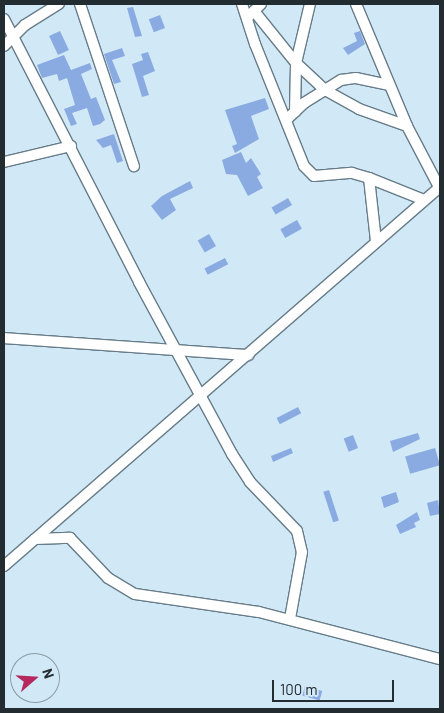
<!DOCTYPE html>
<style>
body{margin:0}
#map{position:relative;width:444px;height:713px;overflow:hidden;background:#d1e8f6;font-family:Barlow,sans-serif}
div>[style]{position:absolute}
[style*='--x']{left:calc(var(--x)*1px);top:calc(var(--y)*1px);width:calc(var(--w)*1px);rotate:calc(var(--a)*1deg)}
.building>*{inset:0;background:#89abe2;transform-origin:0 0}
.roads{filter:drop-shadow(1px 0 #677c88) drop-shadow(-1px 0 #677c88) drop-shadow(0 1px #677c88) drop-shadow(0 -1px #677c88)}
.minor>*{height:10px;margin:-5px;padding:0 5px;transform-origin:5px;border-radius:5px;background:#fff}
span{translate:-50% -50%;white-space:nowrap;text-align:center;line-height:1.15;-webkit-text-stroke:4px #d1e8f6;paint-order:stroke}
.frame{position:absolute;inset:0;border:5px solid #232c31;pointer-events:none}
.north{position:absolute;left:10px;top:653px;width:50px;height:50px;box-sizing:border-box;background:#d1e8f6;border:1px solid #8b9da7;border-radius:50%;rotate:71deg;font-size:14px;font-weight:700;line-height:20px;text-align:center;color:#232c31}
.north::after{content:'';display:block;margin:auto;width:18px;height:22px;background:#b6295f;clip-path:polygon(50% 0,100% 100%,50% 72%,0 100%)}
.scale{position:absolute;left:272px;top:680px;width:122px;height:22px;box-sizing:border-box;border:2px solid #232c31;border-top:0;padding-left:6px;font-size:15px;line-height:18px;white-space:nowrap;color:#232c31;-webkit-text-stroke:4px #d1e8f6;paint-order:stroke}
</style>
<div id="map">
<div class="building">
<div style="clip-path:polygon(133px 7px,142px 36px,135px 37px,127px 8px)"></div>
<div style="left:160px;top:15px;width:14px;height:12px;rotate:69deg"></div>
<div style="left:60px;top:31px;width:21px;height:12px;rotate:65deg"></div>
<div style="clip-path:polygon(360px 31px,365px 44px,348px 55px,343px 48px,357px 41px,354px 33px)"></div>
<div style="clip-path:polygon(122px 48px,125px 56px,112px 60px,121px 82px,114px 84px,104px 54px)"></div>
<div style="clip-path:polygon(148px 52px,155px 71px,143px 76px,149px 95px,142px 97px,132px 64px,143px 60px,141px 54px)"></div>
<div style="clip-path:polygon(64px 55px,71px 70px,90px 63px,92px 69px,81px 74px,91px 99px,96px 97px,105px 120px,100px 124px,93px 126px,87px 108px,72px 113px,77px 124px,71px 126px,64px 109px,75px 105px,67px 78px,59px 81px,57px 74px,42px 78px,37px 65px)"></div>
<div style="clip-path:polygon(265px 98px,269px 109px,251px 116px,259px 139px,235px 153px,232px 146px,237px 144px,225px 110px)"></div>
<div style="clip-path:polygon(114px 134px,123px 161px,117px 163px,111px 145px,103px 148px,96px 140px)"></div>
<div style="clip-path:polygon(241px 152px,246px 163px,251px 158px,261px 174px,257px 177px,263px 188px,248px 196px,237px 175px,226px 174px,222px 160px)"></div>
<div style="clip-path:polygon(190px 181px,193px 188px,170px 199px,176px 210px,162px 220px,151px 206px,162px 196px)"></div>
<div style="left:288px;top:198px;width:8px;height:19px;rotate:60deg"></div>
<div style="left:297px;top:220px;width:10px;height:19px;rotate:61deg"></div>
<div style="left:209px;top:234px;width:14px;height:13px;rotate:60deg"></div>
<div style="left:225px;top:258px;width:7px;height:23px;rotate:63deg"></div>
<div style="left:298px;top:407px;width:7px;height:24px;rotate:63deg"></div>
<div style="clip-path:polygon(418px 433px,420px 439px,393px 452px,390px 441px)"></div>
<div style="left:353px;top:435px;width:14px;height:10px;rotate:69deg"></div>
<div style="clip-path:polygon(291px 448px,293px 453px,273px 462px,271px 456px)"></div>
<div style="left:435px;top:448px;width:18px;height:31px;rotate:74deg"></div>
<div style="left:329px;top:490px;width:32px;height:6px;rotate:72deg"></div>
<div style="clip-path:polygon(396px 492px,399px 502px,384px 508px,381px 497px)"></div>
<div style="clip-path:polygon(438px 500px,440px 514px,430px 516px,427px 503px)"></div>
<div style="clip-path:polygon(417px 512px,420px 520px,414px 523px,416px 527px,400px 534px,396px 525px)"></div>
<div style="left:305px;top:686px;width:18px;height:10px;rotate:16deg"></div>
</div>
<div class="roads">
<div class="minor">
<div style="--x:80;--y:4;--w:171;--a:71.6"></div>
<div style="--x:242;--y:4;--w:42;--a:72"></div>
<div style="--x:255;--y:44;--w:131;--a:68.1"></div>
<div style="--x:304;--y:166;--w:14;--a:45"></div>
<div style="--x:314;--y:176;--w:38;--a:-5"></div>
<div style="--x:352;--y:173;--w:18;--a:16"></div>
<div style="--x:369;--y:178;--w:63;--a:83.7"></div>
<div style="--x:356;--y:4;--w:132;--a:67.3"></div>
<div style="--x:407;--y:126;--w:69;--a:62.3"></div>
<div style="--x:254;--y:11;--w:67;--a:51.1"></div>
<div style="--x:296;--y:63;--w:40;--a:43"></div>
<div style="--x:325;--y:90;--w:39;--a:29"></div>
<div style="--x:359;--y:109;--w:51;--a:19.5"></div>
<div style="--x:249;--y:16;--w:17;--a:-45"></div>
<div style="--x:4;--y:19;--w:296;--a:62.8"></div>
<div style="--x:139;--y:282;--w:196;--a:61.6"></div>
<div style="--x:232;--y:454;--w:33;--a:57"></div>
<div style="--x:250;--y:482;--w:68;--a:46.2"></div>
<div style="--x:297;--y:531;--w:22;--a:77"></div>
<div style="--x:302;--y:552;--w:68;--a:100.2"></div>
<div style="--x:4;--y:46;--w:30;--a:-45"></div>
<div style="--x:25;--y:25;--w:40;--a:-32"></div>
<div style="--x:295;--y:112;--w:49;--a:-88.8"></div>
<div style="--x:296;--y:63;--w:61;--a:-76.7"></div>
<div style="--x:286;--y:120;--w:25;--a:-43"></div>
<div style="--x:304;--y:103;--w:44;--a:-31.9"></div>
<div style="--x:341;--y:80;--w:15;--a:-8"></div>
<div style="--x:356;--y:78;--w:33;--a:12"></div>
<div style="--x:4;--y:162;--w:69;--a:-13.4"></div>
<div style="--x:369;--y:178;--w:59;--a:21.8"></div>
<div style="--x:4;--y:338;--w:245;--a:4"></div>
<div style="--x:35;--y:539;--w:35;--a:-2"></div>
<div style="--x:70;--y:538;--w:55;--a:46.5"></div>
<div style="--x:108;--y:578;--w:31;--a:31"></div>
<div style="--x:135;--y:594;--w:125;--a:8.3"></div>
<div style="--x:259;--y:612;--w:187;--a:14.6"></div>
<div style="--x:4;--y:566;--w:578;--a:-41"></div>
</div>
</div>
<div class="frame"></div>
<div class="north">N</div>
<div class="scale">100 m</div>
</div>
